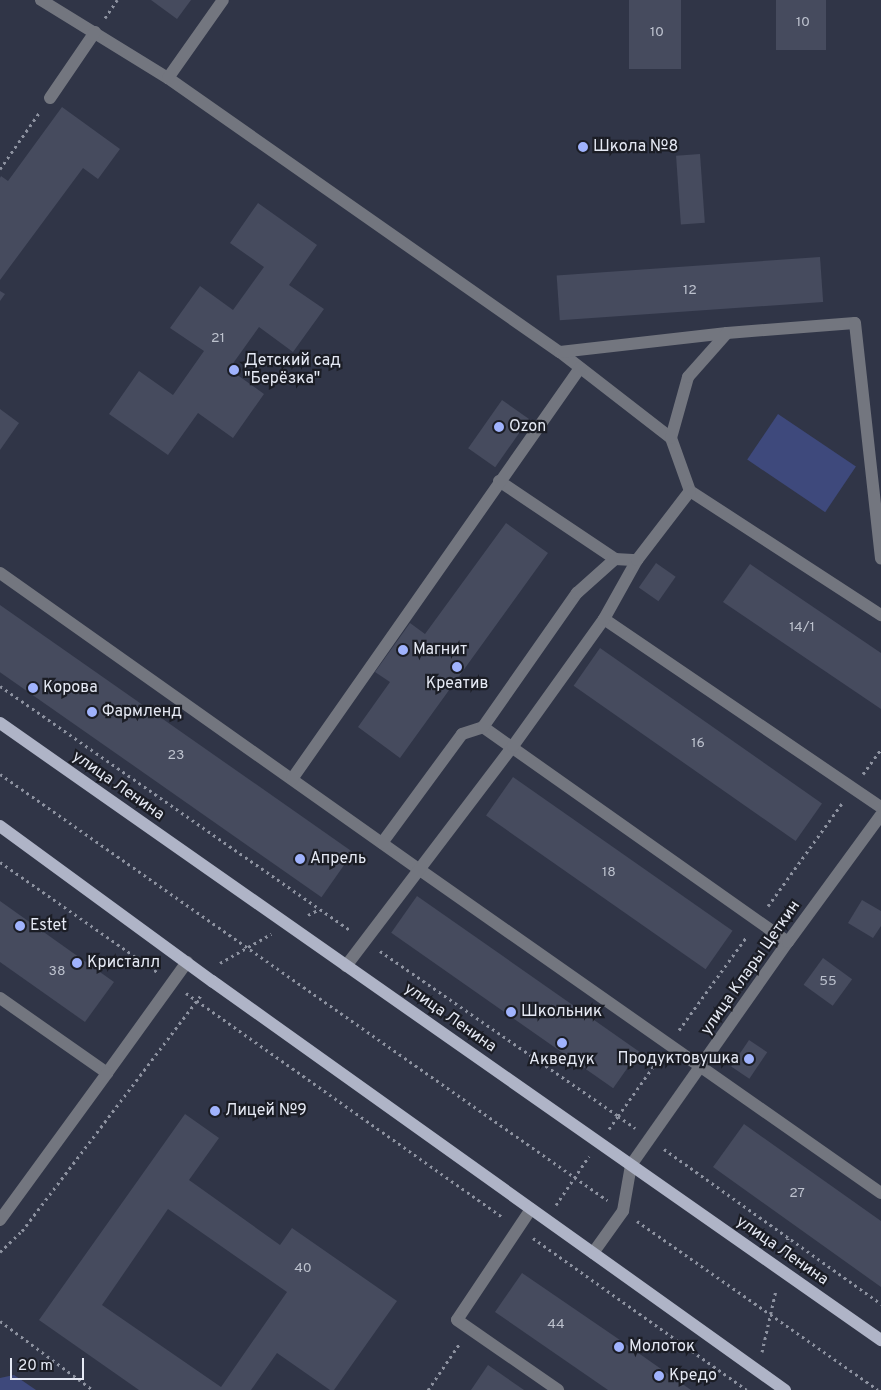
<!DOCTYPE html>
<meta charset="utf-8">
<style>
body{margin:0}
#map{position:relative;width:881px;height:1390px;overflow:hidden;background:#303547;font-family:Overpass,sans-serif}
div>[style]{position:absolute}
[style*='--x']{left:calc(var(--x)*1px);top:calc(var(--y)*1px);width:calc(var(--w)*1px);rotate:calc(var(--a)*1deg)}
.green>*{inset:0;background:#3e497c;transform-origin:0 0}
.building>*{inset:0;background:#464b5e;transform-origin:0 0}
.path>*{height:3px;margin-top:-1.5px;transform-origin:0;background:repeating-linear-gradient(90deg,#8d92a0 0 2.5px,transparent 0 6.5px)}
.minor>*{height:12px;margin:-6px;padding:0 6px;transform-origin:6px;border-radius:6px;background:#73767f}
.major>*{height:12px;margin:-6px;padding:0 6px;transform-origin:6px;border-radius:6px;background:#afb4c7}
.dots>*{width:14px;height:14px;translate:-50% -50%;box-sizing:border-box;border:2px solid #1b1d25;border-radius:50%}
span{translate:-50% -50%;white-space:nowrap;text-align:center;line-height:1.15;-webkit-text-stroke:4.5px #1b1d25;paint-order:stroke}
.number-label{font-size:14px;color:#bdc2ce}
.number-label span{-webkit-text-stroke-width:0}
.poi-label{font-size:16px;color:#e5e9f4}
.left{translate:0 -50%;text-align:left}
.right{translate:-100% -50%;text-align:right}
.street-label{font-size:16px;color:#e5e9f4}
.scale{position:absolute;left:10px;top:1358px;width:74px;height:22px;box-sizing:border-box;border:2px solid #e5e9f4;border-top:0;padding-left:6px;font-size:15px;line-height:18px;white-space:nowrap;color:#e5e9f4;-webkit-text-stroke:4px #1b1d25;paint-order:stroke}
</style>
<div id="map">
<div class="green">
<div style="left:778px;top:414px;width:94px;height:55px;rotate:34deg"></div>
<div style="clip-path:polygon(14px 1375px,36px 1390px,0 1390px,0 1378px)"></div>
</div>
<div class="building">
<div style="clip-path:polygon(151px 0,191px 0,177px 19px)"></div>
<div style="left:629px;top:0;width:52px;height:69px"></div>
<div style="left:776px;top:0;width:50px;height:50px"></div>
<div style="clip-path:polygon(62px 107px,120px 149px,98px 179px,83px 168px,0 280px,0 178px,1px 176px,8px 181px)"></div>
<div style="left:700px;top:154px;width:69px;height:24px;rotate:86deg"></div>
<div style="clip-path:polygon(258px 203px,317px 245px,289px 285px,324px 309px,293px 352px,259px 327px,229px 369px,264px 394px,233px 438px,198px 413px,168px 455px,109px 414px,139px 371px,173px 395px,204px 351px,170px 328px,200px 286px,233px 310px,264px 267px,230px 243px)"></div>
<div style="left:820px;top:257px;width:45px;height:264px;rotate:86deg"></div>
<div style="clip-path:polygon(0 291px,5px 294px,0 301px)"></div>
<div style="left:502px;top:400px;width:33px;height:59px;rotate:35deg"></div>
<div style="clip-path:polygon(0 409px,19px 423px,0 450px)"></div>
<div style="clip-path:polygon(506px 523px,548px 553px,400px 758px,358px 727px,390px 682px,375px 672px,410px 623px,425px 634px)"></div>
<div style="left:656px;top:563px;width:24px;height:30px;rotate:35deg"></div>
<div style="clip-path:polygon(750px 564px,881px 653px,881px 709px,723px 602px)"></div>
<div style="left:0;top:605px;width:431px;height:55px;rotate:35deg"></div>
<div style="left:600px;top:648px;width:271px;height:46px;rotate:35deg"></div>
<div style="left:513px;top:777px;width:268px;height:47px;rotate:35deg"></div>
<div style="left:417px;top:896px;width:271px;height:45px;rotate:35deg"></div>
<div style="clip-path:polygon(862px 900px,881px 911px,881px 926px,873px 938px,848px 923px)"></div>
<div style="clip-path:polygon(0 901px,114px 982px,85px 1022px,0 962px)"></div>
<div style="left:823px;top:958px;width:36px;height:33px;rotate:36deg"></div>
<div style="left:749px;top:1040px;width:22px;height:32px;rotate:34deg"></div>
<div style="clip-path:polygon(evenodd,185px 1114px,219px 1138px,189px 1180px,280px 1245px,292px 1228px,397px 1301px,334px 1390px,330px 1390px,277px 1353px,251px 1390px,139px 1390px,39px 1320px,185px 1114px,168px 1209px,287px 1292px,221px 1387px,102px 1305px,168px 1209px)"></div>
<div style="clip-path:polygon(744px 1124px,881px 1221px,881px 1287px,713px 1167px)"></div>
<div style="clip-path:polygon(522px 1273px,617px 1338px,691px 1390px,608px 1390px,495px 1312px)"></div>
<div style="clip-path:polygon(488px 1365px,524px 1390px,471px 1390px)"></div>
</div>
<div class="path">
<div style="--x:105;--y:18;--w:22;--a:-56"></div>
<div style="--x:0;--y:169;--w:68;--a:-55.1"></div>
<div style="--x:0;--y:686;--w:427;--a:34.9"></div>
<div style="--x:0;--y:774;--w:742;--a:35.06"></div>
<div style="--x:863;--y:774;--w:31;--a:-54"></div>
<div style="--x:0;--y:862;--w:192;--a:35"></div>
<div style="--x:768;--y:906;--w:128;--a:-54.2"></div>
<div style="--x:308;--y:915;--w:13;--a:-27"></div>
<div style="--x:380;--y:951;--w:290;--a:34.7"></div>
<div style="--x:618;--y:1116;--w:69;--a:-54.5"></div>
<div style="--x:220;--y:963;--w:59;--a:-29.6"></div>
<div style="--x:186;--y:993;--w:390;--a:35.3"></div>
<div style="--x:679;--y:1030;--w:116;--a:-54.1"></div>
<div style="--x:609;--y:1129;--w:16;--a:-55"></div>
<div style="--x:618;--y:1116;--w:21;--a:35"></div>
<div style="--x:664;--y:1149;--w:267;--a:35.5"></div>
<div style="--x:556;--y:1205;--w:59;--a:-56"></div>
<div style="--x:637;--y:1221;--w:294;--a:35"></div>
<div style="--x:533;--y:1238;--w:262;--a:35.4"></div>
<div style="--x:0;--y:1252;--w:30;--a:-44"></div>
<div style="--x:22;--y:1231;--w:296;--a:-52.8"></div>
<div style="--x:785;--y:1252;--w:14;--a:-78"></div>
<div style="--x:0;--y:1321;--w:116;--a:36.6"></div>
<div style="--x:762;--y:1352;--w:64;--a:-77.3"></div>
<div style="--x:428;--y:1390;--w:57;--a:-55.8"></div>
</div>
<div class="minor">
<div style="--x:41;--y:0;--w:149;--a:31.6"></div>
<div style="--x:168;--y:78;--w:478;--a:35"></div>
<div style="--x:560;--y:352;--w:140;--a:37.8"></div>
<div style="--x:671;--y:438;--w:56;--a:70.3"></div>
<div style="--x:690;--y:491;--w:228;--a:33"></div>
<div style="--x:168;--y:78;--w:95;--a:-54.8"></div>
<div style="--x:50;--y:98;--w:80;--a:-55.7"></div>
<div style="--x:560;--y:352;--w:168;--a:-6.5"></div>
<div style="--x:727;--y:333;--w:128;--a:-4.5"></div>
<div style="--x:855;--y:323;--w:237;--a:83.7"></div>
<div style="--x:671;--y:438;--w:63;--a:-74.4"></div>
<div style="--x:688;--y:377;--w:59;--a:-48.4"></div>
<div style="--x:499;--y:481;--w:140;--a:33.9"></div>
<div style="--x:0;--y:573;--w:514;--a:35.27"></div>
<div style="--x:420;--y:870;--w:563;--a:35.02"></div>
<div style="--x:604;--y:619;--w:335;--a:34.2"></div>
<div style="--x:483;--y:727;--w:373;--a:35.2"></div>
<div style="--x:292;--y:779;--w:502;--a:-54.98"></div>
<div style="--x:382;--y:843;--w:135;--a:-53.7"></div>
<div style="--x:462;--y:734;--w:22;--a:-18"></div>
<div style="--x:483;--y:727;--w:164;--a:-55"></div>
<div style="--x:577;--y:593;--w:51;--a:-41.8"></div>
<div style="--x:615;--y:559;--w:22;--a:3"></div>
<div style="--x:346;--y:966;--w:276;--a:-52.8"></div>
<div style="--x:513;--y:746;--w:156;--a:-54.4"></div>
<div style="--x:604;--y:619;--w:68;--a:-60.8"></div>
<div style="--x:637;--y:560;--w:87;--a:-52.5"></div>
<div style="--x:0;--y:998;--w:131;--a:35"></div>
<div style="--x:107;--y:1073;--w:137;--a:-54.2"></div>
<div style="--x:531;--y:1209;--w:133;--a:123.7"></div>
<div style="--x:457;--y:1320;--w:123;--a:34.7"></div>
<div style="--x:0;--y:1220;--w:182;--a:-53.9"></div>
<div style="--x:593;--y:1253;--w:52;--a:-54.5"></div>
<div style="--x:623;--y:1211;--w:47;--a:-80.1"></div>
<div style="--x:631;--y:1165;--w:273;--a:-54.9"></div>
<div style="--x:788;--y:942;--w:157;--a:-53.8"></div>
</div>
<div class="major">
<div style="--x:0;--y:723;--w:1076;--a:35.01"></div>
<div style="--x:0;--y:826;--w:263;--a:36.2"></div>
<div style="--x:212;--y:981;--w:704;--a:35.52"></div>
</div>
<div class="dots">
<div style="left:583px;top:147px;background:#a0b3fd"></div>
<div style="left:234px;top:370px;background:#a0b3fd"></div>
<div style="left:499px;top:427px;background:#a0b3fd"></div>
<div style="left:403px;top:650px;background:#a0b3fd"></div>
<div style="left:457px;top:667px;background:#a0b3fd"></div>
<div style="left:33px;top:688px;background:#a0b3fd"></div>
<div style="left:92px;top:712px;background:#a0b3fd"></div>
<div style="left:300px;top:859px;background:#a0b3fd"></div>
<div style="left:20px;top:926px;background:#a0b3fd"></div>
<div style="left:77px;top:963px;background:#a0b3fd"></div>
<div style="left:511px;top:1012px;background:#a0b3fd"></div>
<div style="left:562px;top:1043px;background:#a0b3fd"></div>
<div style="left:749px;top:1059px;background:#a0b3fd"></div>
<div style="left:215px;top:1111px;background:#a0b3fd"></div>
<div style="left:619px;top:1347px;background:#a0b3fd"></div>
<div style="left:659px;top:1376px;background:#a0b3fd"></div>
</div>
<div class="number-label">
<span style="left:803px;top:23px">10</span>
<span style="left:657px;top:33px">10</span>
<span style="left:690px;top:291px">12</span>
<span style="left:218px;top:339px">21</span>
<span style="left:802px;top:628px">14/1</span>
<span style="left:698px;top:744px">16</span>
<span style="left:176px;top:756px">23</span>
<span style="left:609px;top:873px">18</span>
<span style="left:57px;top:972px">38</span>
<span style="left:828px;top:982px">55</span>
<span style="left:797px;top:1194px">27</span>
<span style="left:303px;top:1269px">40</span>
<span style="left:556px;top:1325px">44</span>
</div>
<div class="poi-label">
<span class="left" style="left:593px;top:147px">Школа №8</span>
<span class="left" style="left:244px;top:370px">Детский сад<br>"Берёзка"</span>
<span class="left" style="left:509px;top:427px">Ozon</span>
<span class="left" style="left:413px;top:650px">Магнит</span>
<span style="left:457px;top:684px">Креатив</span>
<span class="left" style="left:43px;top:688px">Корова</span>
<span class="left" style="left:102px;top:712px">Фармленд</span>
<span class="left" style="left:310px;top:859px">Апрель</span>
<span class="left" style="left:30px;top:926px">Estet</span>
<span class="left" style="left:87px;top:963px">Кристалл</span>
<span class="left" style="left:521px;top:1012px">Школьник</span>
<span class="right" style="left:739px;top:1059px">Продуктовушка</span>
<span style="left:562px;top:1060px">Акведук</span>
<span class="left" style="left:225px;top:1111px">Лицей №9</span>
<span class="left" style="left:629px;top:1347px">Молоток</span>
<span class="left" style="left:669px;top:1376px">Кредо</span>
</div>
<div class="street-label">
<span style="left:118px;top:786px;rotate:35deg">улица Ленина</span>
<span style="left:751px;top:968px;rotate:-55deg">улица Клары Цеткин</span>
<span style="left:450px;top:1018px;rotate:35deg">улица Ленина</span>
<span style="left:782px;top:1251px;rotate:35deg">улица Ленина</span>
</div>
<div class="scale">20 m</div>
</div>
